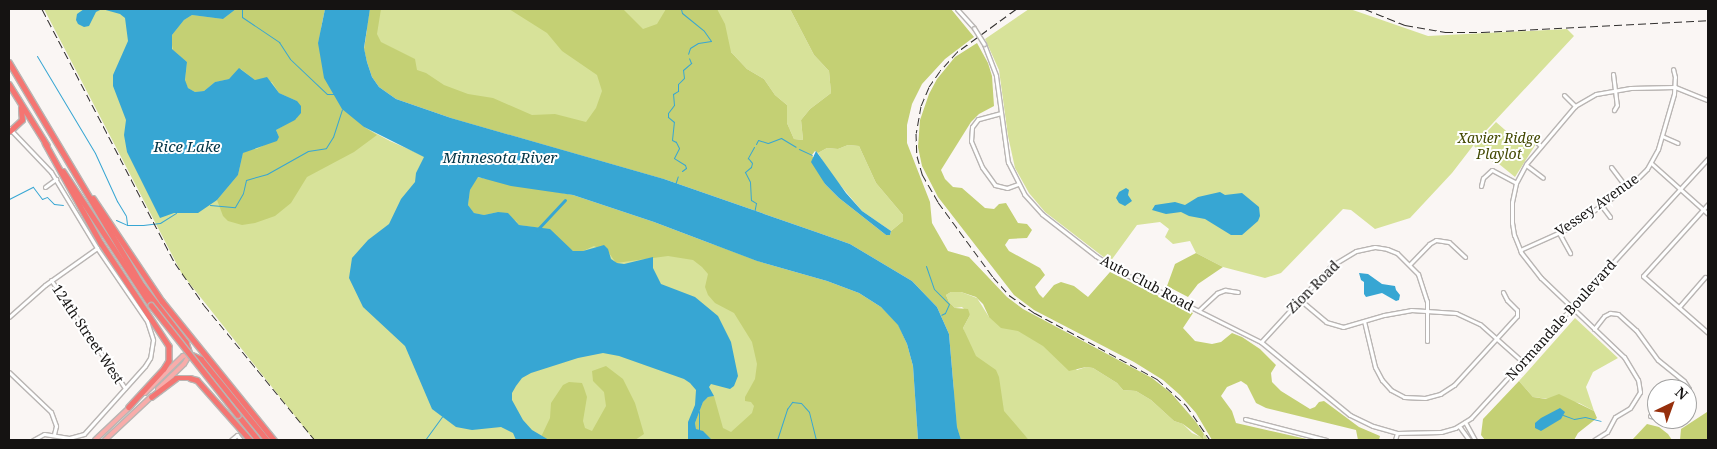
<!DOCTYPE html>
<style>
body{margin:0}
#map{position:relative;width:1717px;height:449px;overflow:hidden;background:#faf6f4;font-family:"Noto Serif",serif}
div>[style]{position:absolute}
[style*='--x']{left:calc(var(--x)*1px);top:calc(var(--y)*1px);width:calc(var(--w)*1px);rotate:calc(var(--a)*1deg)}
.green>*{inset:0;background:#d7e299}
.forest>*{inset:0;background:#c4d074}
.water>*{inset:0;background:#37a6d3}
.stream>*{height:1px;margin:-0.5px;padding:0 0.5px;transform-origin:0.5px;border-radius:0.5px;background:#37a6d3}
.canal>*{height:3px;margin:-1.5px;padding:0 1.5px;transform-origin:1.5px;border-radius:1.5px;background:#37a6d3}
.roads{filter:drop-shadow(1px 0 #b9b5b3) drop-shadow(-1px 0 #b9b5b3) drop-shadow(0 1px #b9b5b3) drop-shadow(0 -1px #b9b5b3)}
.minor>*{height:3px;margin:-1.5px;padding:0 1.5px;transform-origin:1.5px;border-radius:1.5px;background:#fff}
.major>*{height:4px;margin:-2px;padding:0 2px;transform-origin:2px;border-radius:2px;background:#f8acaa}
.highway>*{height:4.5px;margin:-2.25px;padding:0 2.25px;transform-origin:2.25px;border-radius:2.25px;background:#f47572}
.rail>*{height:1px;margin-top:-0.5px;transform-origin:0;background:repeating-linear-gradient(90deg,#302e2d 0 8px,transparent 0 12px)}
.bridges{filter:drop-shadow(1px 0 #b9b5b3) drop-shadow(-1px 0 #b9b5b3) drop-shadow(0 1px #b9b5b3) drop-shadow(0 -1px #b9b5b3)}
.minor-bridge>*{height:3px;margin:-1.5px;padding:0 1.5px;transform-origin:1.5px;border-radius:1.5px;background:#fff}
.highway-bridge>*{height:4.5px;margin:-2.25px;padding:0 2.25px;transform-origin:2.25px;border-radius:2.25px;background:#f47572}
span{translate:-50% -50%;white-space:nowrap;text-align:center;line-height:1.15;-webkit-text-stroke:4px #fff;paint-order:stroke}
.park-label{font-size:14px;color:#424800;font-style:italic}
.street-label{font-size:14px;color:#151312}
.water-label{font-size:15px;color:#013345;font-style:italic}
.frame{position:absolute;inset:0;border:10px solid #151312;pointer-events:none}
.north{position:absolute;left:1647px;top:379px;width:50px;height:50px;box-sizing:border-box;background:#fff;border:1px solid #a1a1a0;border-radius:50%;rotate:42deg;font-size:14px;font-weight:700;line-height:20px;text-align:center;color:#151312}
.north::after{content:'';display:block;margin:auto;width:18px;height:22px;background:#962f0c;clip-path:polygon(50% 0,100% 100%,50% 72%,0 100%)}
</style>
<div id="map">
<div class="green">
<div style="clip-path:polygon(44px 9px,325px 9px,321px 22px,324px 78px,342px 109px,364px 127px,390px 141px,440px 163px,488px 181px,718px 246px,881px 307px,899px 325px,798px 440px,314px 440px,182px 274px)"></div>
<div style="clip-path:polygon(370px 9px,790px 9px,814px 55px,829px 71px,831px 93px,810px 109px,801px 120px,803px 140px,794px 139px,787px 123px,787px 105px,775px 95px,764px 79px,747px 69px,731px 52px,664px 179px,451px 118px,366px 30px)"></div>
<div style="clip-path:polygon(1029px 9px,1350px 9px,1428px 36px,1567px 29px,1574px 36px,1479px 138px,1452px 173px,1410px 218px,1375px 229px,1351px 210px,1343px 209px,1281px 273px,1265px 278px,1223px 267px,1196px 253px,1190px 241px,1173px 244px,1165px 237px,1169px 229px,1160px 222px,1137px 225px,1110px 262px,1045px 212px,1029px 193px,1015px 168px,1008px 136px,999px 70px,985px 39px)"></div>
<div style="clip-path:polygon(1496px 122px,1513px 137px,1536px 144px,1515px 177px,1499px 164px,1489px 160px,1474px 146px)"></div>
<div style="clip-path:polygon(848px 145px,859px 146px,876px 183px,903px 215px,903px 221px,891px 231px,862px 211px,830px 173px,818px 153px,827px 148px,838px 149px)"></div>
<div style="clip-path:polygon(951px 292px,961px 292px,977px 298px,989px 317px,1009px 305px,1077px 370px,1086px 367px,1093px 368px,1117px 383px,1123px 390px,1136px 391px,1151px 400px,1174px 421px,1183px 424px,1192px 433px,1203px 438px,1205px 434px,1208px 440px,1029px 440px,1013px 423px,997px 440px,941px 440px,966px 337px,963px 328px,970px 315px,962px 307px,955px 308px,949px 302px,946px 295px)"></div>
<div style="clip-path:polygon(1575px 318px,1618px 358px,1593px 372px,1586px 387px,1594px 411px,1579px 403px,1533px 397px,1519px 381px)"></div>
</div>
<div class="forest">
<div style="clip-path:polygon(236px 9px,325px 9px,318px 43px,364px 127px,377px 135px,354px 152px,307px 177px,291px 203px,275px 216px,255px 223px,242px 225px,228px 221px,223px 216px,217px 200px,238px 175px,243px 153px,248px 150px,257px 149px,279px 137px,276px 130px,297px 118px,297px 101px,279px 93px,272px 82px,255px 80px,241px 69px,229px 79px,215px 82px,204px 91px,195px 92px,188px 88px,185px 82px,187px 62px,173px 50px,171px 40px,172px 35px,184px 20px,192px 15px,223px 19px)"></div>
<div style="clip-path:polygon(evenodd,370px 9px,381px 9px,377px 34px,381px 42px,415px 59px,417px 70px,426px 73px,444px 85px,468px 94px,493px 98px,532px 115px,555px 114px,586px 122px,596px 108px,602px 91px,597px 75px,562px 51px,547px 33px,509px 9px,623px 9px,643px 29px,657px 24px,666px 9px,717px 9px,725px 24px,731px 52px,747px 69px,764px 79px,775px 95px,787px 105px,787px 123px,794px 139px,803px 140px,801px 120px,810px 109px,831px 93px,829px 71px,814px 55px,790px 9px,951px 9px,974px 37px,945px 59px,922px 84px,912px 104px,907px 125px,907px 143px,930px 202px,932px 223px,948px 251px,969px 257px,1007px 297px,1023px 309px,1152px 378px,1171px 393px,1196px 422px,1204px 434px,1203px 439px,1183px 424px,1174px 421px,1151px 400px,1136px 391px,1123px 390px,1117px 383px,1093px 368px,1086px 367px,1069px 371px,1043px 346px,1018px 331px,1001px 328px,989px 317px,983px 304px,976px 297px,961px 292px,951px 292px,946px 295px,949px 302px,955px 308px,968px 309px,970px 315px,963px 328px,976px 356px,996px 370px,999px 377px,1004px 411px,1029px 440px,961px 440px,957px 427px,949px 334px,937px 307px,912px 281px,850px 244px,819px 233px,664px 179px,451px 118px,396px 99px,379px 87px,372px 77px,367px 62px,364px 49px,370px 9px,848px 145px,859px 146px,876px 183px,903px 215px,903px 221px,891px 231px,890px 235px,886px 235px,839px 198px,825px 184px,812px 155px,815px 151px,818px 153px,827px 148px,838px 149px,848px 145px)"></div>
<div style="clip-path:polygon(977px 43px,988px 63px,992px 76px,994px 106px,979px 114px,971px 122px,941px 170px,945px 179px,953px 187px,962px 188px,985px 208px,994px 209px,999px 204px,1006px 203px,1018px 223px,1027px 224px,1032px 230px,1027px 238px,1009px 239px,1005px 245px,1009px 251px,1040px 268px,1045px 275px,1035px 287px,1039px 294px,1043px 298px,1054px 285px,1061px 282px,1074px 286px,1088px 297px,1110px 272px,1193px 313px,1183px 328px,1195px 341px,1212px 344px,1221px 342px,1232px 333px,1242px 337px,1260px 349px,1276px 365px,1271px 373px,1272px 382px,1281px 391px,1310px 409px,1315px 407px,1319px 402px,1324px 401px,1359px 427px,1380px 436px,1379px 440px,1358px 440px,1356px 430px,1266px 408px,1256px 403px,1247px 385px,1241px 381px,1227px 387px,1221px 396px,1232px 411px,1236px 423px,1311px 440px,1212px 440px,1196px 413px,1180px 395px,1163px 380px,1134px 362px,1034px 310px,1014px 295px,938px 197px,922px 166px,918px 147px,920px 120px,929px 94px,937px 79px,955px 57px)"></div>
<div style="clip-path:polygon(477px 177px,573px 195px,654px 222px,757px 261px,827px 281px,859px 293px,881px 307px,898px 324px,907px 344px,913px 366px,918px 440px,712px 440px,696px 429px,695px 423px,703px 402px,708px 397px,714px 396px,723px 428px,731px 432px,752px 413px,754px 406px,751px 402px,745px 401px,745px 397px,755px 379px,757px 364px,752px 342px,734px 313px,715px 303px,708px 295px,705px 287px,708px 274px,702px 267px,693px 260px,668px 256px,616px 263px,609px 253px,594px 246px,583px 251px,573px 251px,541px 228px,519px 225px,516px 221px,498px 212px,484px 215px,474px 213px,468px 205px,470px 190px)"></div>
<div style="clip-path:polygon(1196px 253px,1223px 267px,1198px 284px,1188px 297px,1167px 286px,1175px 264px)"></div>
<div style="clip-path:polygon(606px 366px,623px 379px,635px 403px,644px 434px,635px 440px,549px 440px,541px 437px,550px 418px,551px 403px,563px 385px,569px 382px,582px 383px,584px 388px,587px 397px,583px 421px,585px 428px,592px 431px,606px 406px,604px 392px,593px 381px,592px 371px)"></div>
<div style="clip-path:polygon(1519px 381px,1533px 397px,1546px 399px,1559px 394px,1594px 411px,1597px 418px,1578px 433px,1574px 440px,1485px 440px,1481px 435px,1483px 419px)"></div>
<div style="clip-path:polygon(1707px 412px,1708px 440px,1680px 440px,1681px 429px)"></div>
<div style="clip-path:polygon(1647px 424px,1659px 427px,1668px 434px,1672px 440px,1632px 440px)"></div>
</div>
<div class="water">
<div style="clip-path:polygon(84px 9px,236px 9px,223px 19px,192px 15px,184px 20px,172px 35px,172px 49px,187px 62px,185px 80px,188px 88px,195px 92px,204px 91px,215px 82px,229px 79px,239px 68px,255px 80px,267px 77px,279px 93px,297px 101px,301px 106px,301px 113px,295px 120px,276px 130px,279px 137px,277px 141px,243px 153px,238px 175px,217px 200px,198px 213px,174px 213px,160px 218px,127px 152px,124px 135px,126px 120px,113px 86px,113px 75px,128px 41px,125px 18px,120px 14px,102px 9px,96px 12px,89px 26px,84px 27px,78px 24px,76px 20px,77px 14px)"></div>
<div style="clip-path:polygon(325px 9px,370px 9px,364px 48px,367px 62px,372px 77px,379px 87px,396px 99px,451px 118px,664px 179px,819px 233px,850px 244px,912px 281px,937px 307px,949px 334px,957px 427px,961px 440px,918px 440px,913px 366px,907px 344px,898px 325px,881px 307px,859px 293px,827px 281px,757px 261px,654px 222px,573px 195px,511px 186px,478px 177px,470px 190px,468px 205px,474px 213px,484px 215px,498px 212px,508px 213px,519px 225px,550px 229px,573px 251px,583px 251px,604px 245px,608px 249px,611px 259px,617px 263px,624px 264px,653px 257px,653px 268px,661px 284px,695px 297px,718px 316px,731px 342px,738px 376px,734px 386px,730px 389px,711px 384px,709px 387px,714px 396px,708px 397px,703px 402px,695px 423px,696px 429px,703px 431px,712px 440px,688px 440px,688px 422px,695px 405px,696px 390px,690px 383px,684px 379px,619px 356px,603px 353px,578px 358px,531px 373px,522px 378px,516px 386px,512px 393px,512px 400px,523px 420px,532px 430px,549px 440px,516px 440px,513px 433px,501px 427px,472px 430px,456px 427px,432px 409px,405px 346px,363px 307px,349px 278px,352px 258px,368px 240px,389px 224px,401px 199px,415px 182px,416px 173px,424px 157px,364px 127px,342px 109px,324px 78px,318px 43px)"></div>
<div style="clip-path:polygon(816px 151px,846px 193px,862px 211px,891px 231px,890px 235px,886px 235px,839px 198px,825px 184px,811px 162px)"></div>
<div style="clip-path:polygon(1126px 188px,1129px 190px,1128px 195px,1132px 201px,1125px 206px,1119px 203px,1116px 198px,1119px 192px)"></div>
<div style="clip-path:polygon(1220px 192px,1225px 195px,1242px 193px,1259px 207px,1260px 216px,1258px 221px,1242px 235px,1231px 235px,1205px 219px,1189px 216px,1181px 212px,1166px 214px,1152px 210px,1155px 205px,1175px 202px,1185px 205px,1198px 197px)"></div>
<div style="clip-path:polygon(1359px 273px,1368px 274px,1382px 284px,1395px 286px,1396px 290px,1400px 295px,1399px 300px,1396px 301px,1382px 293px,1366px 297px,1364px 294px,1364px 282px,1361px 280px)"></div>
<div style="clip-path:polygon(1560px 408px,1565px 412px,1561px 419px,1541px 431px,1535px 428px,1535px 423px,1541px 418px)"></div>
</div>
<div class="stream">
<div style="--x:242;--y:9;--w:8;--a:90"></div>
<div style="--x:242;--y:17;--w:45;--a:34"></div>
<div style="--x:279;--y:42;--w:20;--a:57"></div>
<div style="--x:290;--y:59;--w:51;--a:43.4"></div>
<div style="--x:327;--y:94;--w:7;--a:0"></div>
<div style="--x:681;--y:9;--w:4;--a:76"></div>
<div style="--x:682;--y:13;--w:28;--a:39"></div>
<div style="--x:704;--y:31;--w:12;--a:55"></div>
<div style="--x:711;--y:41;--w:13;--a:171"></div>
<div style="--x:698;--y:43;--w:9;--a:148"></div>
<div style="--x:690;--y:48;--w:6;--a:108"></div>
<div style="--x:37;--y:56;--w:113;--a:59.1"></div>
<div style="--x:95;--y:153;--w:53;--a:65.4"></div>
<div style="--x:117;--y:201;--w:17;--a:59"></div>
<div style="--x:126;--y:216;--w:8;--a:83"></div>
<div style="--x:756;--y:144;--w:4;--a:-63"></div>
<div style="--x:758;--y:140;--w:10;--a:17"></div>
<div style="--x:768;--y:143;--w:14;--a:-21"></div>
<div style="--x:781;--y:138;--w:17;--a:31"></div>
<div style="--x:754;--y:147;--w:13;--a:119"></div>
<div style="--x:748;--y:158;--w:6;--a:51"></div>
<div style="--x:752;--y:163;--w:4;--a:104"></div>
<div style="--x:751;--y:167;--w:8;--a:140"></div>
<div style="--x:745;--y:172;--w:11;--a:63"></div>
<div style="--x:750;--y:182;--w:18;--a:87"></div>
<div style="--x:751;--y:200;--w:6;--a:31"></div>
<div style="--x:756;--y:203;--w:10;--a:101"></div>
<div style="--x:799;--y:149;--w:14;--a:25"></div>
<div style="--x:682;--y:171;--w:5;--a:-37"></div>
<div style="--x:686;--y:168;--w:3;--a:-108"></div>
<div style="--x:685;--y:165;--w:13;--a:-148"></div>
<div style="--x:674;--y:158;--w:11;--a:-63"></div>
<div style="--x:679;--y:148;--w:7;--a:-117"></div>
<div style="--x:676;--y:142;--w:4;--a:-153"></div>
<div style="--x:672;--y:140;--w:18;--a:-84"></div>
<div style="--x:674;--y:122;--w:8;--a:-140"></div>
<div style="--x:668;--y:117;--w:4;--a:-90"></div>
<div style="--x:668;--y:113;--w:10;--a:-53"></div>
<div style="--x:674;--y:105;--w:11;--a:-95"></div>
<div style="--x:673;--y:94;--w:6;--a:-31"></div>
<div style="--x:678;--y:91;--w:7;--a:-90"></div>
<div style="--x:678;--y:84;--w:8;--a:-45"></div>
<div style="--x:684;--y:78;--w:8;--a:-97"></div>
<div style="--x:683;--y:70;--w:11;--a:-41"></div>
<div style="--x:691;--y:63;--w:5;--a:-112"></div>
<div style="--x:675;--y:185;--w:9;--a:-72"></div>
<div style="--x:9;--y:199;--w:27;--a:-27"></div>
<div style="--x:33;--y:187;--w:15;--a:53"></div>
<div style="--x:42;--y:199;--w:5;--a:-22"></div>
<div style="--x:47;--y:197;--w:10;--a:45"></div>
<div style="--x:54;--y:204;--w:9;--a:6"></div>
<div style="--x:210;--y:205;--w:25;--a:5"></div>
<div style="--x:235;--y:207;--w:16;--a:-60"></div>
<div style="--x:243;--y:193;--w:13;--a:-77"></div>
<div style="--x:246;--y:180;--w:22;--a:-16"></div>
<div style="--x:267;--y:174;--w:47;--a:-29.3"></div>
<div style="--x:308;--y:151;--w:18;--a:-9"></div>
<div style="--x:326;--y:148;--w:13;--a:-58"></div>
<div style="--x:333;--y:137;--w:29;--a:-72"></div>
<div style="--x:116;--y:220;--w:12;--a:24"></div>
<div style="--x:127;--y:225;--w:16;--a:0"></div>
<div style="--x:143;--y:225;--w:17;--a:-7"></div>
<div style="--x:160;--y:223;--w:19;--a:-32"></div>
<div style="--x:926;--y:266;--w:24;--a:71"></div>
<div style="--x:934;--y:289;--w:21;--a:45"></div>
<div style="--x:949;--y:304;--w:10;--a:114"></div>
<div style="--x:945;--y:313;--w:4;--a:153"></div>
<div style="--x:699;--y:411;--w:21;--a:90"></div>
<div style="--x:1563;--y:415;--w:12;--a:20"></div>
<div style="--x:1574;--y:419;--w:11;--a:-10"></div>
<div style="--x:1585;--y:417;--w:16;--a:14"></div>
<div style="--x:425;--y:440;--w:29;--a:-54"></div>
<div style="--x:777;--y:440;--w:33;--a:-72"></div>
<div style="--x:787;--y:409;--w:9;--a:-54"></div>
<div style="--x:792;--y:402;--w:9;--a:6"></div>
<div style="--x:801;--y:403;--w:12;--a:48"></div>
<div style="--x:809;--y:412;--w:29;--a:76"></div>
</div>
<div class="canal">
<div style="--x:537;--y:230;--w:41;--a:-47"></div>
</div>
<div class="roads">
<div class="minor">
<div style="--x:957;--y:9;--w:25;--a:48"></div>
<div style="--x:984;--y:44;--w:34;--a:69"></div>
<div style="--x:996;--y:76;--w:87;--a:82.1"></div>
<div style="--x:1008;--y:162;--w:36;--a:63"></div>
<div style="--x:1024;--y:194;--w:27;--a:48"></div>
<div style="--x:1042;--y:214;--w:68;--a:37.9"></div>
<div style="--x:1096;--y:256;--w:30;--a:33"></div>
<div style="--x:1121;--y:272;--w:157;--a:26.6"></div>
<div style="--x:1261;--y:342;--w:115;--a:39.4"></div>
<div style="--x:1350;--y:415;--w:25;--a:26"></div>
<div style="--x:1373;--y:426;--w:25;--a:16"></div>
<div style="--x:1397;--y:433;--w:44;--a:-1.3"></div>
<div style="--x:1441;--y:432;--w:15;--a:-16"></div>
<div style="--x:1455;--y:428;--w:19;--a:-32"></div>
<div style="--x:1471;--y:418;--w:352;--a:-47.6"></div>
<div style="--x:1613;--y:74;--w:31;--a:83"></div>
<div style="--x:1617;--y:105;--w:6;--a:121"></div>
<div style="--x:1564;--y:95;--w:16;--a:45"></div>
<div style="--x:1001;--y:113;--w:24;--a:165"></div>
<div style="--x:978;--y:119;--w:10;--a:127"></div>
<div style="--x:972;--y:127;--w:14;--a:94"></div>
<div style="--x:971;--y:141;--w:28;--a:67"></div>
<div style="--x:982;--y:167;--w:22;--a:54"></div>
<div style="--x:995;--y:185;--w:12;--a:14"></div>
<div style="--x:1007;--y:188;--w:12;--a:-20"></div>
<div style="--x:9;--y:128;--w:61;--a:46.3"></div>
<div style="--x:51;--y:172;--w:89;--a:58.8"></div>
<div style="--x:97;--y:248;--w:88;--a:55.6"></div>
<div style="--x:147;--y:321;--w:20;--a:72"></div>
<div style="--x:153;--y:340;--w:18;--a:99"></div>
<div style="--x:150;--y:358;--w:9;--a:122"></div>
<div style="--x:145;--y:366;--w:91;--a:131.9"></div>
<div style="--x:84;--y:434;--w:16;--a:165"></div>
<div style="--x:69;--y:438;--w:25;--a:-171"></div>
<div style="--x:44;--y:434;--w:13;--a:151"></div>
<div style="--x:1529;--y:135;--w:16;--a:43"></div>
<div style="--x:1662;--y:136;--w:17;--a:24"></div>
<div style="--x:1651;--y:163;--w:76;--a:41.8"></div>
<div style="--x:1526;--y:165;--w:21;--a:37"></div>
<div style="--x:1611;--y:167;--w:26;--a:53"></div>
<div style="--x:1481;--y:186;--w:8;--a:-76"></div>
<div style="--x:1483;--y:178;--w:12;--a:-42"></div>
<div style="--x:1492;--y:170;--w:27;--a:28"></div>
<div style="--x:45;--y:187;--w:14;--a:-36"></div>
<div style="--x:1708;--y:204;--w:97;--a:132.1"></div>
<div style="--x:1643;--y:276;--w:86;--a:41.2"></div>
<div style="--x:1601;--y:205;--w:15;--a:53"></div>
<div style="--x:1559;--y:233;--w:23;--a:61"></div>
<div style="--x:1520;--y:250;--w:51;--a:-24.1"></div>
<div style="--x:1567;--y:229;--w:79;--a:-34.7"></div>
<div style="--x:1632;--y:184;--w:21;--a:-45"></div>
<div style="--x:1647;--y:169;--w:23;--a:-61"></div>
<div style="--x:1658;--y:149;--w:57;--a:-73.8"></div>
<div style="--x:1674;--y:94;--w:17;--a:-87"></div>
<div style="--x:1675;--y:77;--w:8;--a:-104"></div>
<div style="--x:1410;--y:264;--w:28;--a:-46"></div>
<div style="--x:1429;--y:244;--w:8;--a:-30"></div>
<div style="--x:1436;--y:240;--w:13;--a:9"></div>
<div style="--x:1449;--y:242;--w:22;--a:43"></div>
<div style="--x:51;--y:280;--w:131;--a:55.6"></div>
<div style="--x:1299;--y:299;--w:35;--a:40"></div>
<div style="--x:1326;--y:322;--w:18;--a:16"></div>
<div style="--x:1343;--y:327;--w:43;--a:-16.3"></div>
<div style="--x:1384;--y:315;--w:27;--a:-10"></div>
<div style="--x:1411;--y:310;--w:45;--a:3.8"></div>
<div style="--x:1456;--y:313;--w:26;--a:25"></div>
<div style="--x:1480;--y:324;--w:57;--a:41.5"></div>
<div style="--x:1679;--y:307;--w:40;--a:-49"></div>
<div style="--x:1199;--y:310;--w:25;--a:-43"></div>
<div style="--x:1217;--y:293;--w:9;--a:-21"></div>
<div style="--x:1225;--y:290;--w:13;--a:9"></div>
<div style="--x:9;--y:317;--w:48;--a:-41.6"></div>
<div style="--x:45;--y:285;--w:64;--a:-35.4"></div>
<div style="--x:1364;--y:321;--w:47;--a:76.6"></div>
<div style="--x:1375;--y:367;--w:15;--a:62"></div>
<div style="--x:1382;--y:380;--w:13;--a:48"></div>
<div style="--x:1391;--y:390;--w:15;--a:28"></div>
<div style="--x:1404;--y:397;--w:21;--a:3"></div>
<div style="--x:1425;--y:398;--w:16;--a:-15"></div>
<div style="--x:1440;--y:394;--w:17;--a:-33"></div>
<div style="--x:1454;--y:385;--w:93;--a:-47.6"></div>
<div style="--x:1517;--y:316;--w:6;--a:-90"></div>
<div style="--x:1517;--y:310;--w:14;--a:-135"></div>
<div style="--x:1507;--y:300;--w:9;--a:-117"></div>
<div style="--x:1594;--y:329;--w:16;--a:-52"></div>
<div style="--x:1604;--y:316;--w:7;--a:-27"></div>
<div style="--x:1610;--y:313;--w:8;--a:7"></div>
<div style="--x:1618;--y:314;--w:24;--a:42"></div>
<div style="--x:1636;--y:330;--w:37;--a:54"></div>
<div style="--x:1658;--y:360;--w:33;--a:39"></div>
<div style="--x:1684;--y:381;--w:9;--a:58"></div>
<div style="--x:1689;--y:389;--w:9;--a:103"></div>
<div style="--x:1261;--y:342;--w:103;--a:-47.4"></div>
<div style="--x:1331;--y:266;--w:29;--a:-31"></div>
<div style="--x:1356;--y:251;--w:19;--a:-12"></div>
<div style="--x:1375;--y:247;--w:12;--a:9"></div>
<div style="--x:1387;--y:249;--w:11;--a:22"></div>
<div style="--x:1397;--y:253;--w:30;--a:45"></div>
<div style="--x:1418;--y:274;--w:28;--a:72"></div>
<div style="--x:1427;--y:301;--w:40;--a:90"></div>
<div style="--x:9;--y:372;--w:58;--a:43.6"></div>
<div style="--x:51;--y:412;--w:15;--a:70"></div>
<div style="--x:56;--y:426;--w:8;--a:104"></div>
<div style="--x:1650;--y:416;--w:7;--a:8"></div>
<div style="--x:1245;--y:419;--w:84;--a:14.5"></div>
<div style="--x:1465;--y:422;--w:21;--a:61"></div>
<div style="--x:1459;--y:426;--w:17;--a:54"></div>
<div style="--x:231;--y:440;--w:8;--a:-40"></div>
<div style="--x:237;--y:435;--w:6;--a:51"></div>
<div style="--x:1395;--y:440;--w:7;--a:-74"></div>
<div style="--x:1594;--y:440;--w:15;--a:-32"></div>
<div style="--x:1607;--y:432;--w:17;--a:-62"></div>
<div style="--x:1615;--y:417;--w:17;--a:-31"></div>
<div style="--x:1630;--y:408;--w:19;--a:-58"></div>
<div style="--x:1640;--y:392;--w:12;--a:-99"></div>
<div style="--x:1638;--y:380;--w:27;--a:-121"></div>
<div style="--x:1624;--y:357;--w:115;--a:-136.4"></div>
<div style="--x:1541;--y:278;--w:33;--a:-128"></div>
<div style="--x:1521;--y:252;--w:18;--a:-112"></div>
<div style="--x:1514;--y:235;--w:12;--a:-99"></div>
<div style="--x:1512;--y:223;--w:21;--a:-90"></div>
<div style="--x:1512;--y:202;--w:19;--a:-78"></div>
<div style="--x:1516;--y:183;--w:21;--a:-62"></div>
<div style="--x:1526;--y:164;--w:76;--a:-49.8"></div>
<div style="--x:1575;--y:106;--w:24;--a:-30"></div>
<div style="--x:1596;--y:94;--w:35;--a:-10"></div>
<div style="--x:1630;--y:88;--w:45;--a:-1.3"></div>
<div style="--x:1675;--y:87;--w:35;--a:22"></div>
</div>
<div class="major">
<div style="--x:158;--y:389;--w:36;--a:-44"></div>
<div style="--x:184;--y:364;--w:12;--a:-59"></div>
<div style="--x:145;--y:393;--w:53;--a:-44.2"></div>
<div style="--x:183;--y:356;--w:7;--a:-16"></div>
<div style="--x:95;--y:440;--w:50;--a:-43.4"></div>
<div style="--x:105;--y:440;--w:64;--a:-43.1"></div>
</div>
<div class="highway">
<div style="--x:9;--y:62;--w:260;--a:59.2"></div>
<div style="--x:142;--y:285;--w:72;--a:52.3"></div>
<div style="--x:186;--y:342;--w:13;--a:72"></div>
<div style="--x:190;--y:354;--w:12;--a:24"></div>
<div style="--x:201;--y:359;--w:104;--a:50.8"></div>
<div style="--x:9;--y:84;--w:72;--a:58.1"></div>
<div style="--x:10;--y:131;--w:16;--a:-43"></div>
<div style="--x:22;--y:120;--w:12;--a:-95"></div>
<div style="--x:45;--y:143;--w:115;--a:60.8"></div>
<div style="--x:101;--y:243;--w:123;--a:56.6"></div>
<div style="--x:169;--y:346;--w:15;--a:90"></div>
<div style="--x:169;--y:361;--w:9;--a:122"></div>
<div style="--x:164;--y:369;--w:52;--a:132.6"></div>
<div style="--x:63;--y:171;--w:160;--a:56.7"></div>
<div style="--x:93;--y:198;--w:124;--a:56.2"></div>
<div style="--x:162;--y:301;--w:179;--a:51.1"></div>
<div style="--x:151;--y:397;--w:31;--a:-37"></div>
<div style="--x:176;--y:378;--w:14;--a:0"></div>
<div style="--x:190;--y:378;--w:7;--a:16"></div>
<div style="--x:197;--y:380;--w:80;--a:48.5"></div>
<div style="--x:238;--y:415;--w:32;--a:51"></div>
</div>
</div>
<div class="rail">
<div style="--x:42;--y:9;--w:287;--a:62.4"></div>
<div style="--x:175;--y:263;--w:51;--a:55.4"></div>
<div style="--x:204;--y:305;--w:175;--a:50.6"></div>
<div style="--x:1016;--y:9;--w:73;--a:143.9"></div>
<div style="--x:957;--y:52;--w:25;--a:132"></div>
<div style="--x:940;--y:71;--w:19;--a:125"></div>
<div style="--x:929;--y:87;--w:21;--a:113"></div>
<div style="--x:921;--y:106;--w:27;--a:100"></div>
<div style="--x:916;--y:133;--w:23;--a:88"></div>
<div style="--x:917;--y:156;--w:19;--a:74"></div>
<div style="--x:922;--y:174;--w:32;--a:60"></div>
<div style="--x:938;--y:202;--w:93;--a:53.7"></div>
<div style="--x:993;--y:277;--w:24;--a:48"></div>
<div style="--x:1009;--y:295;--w:32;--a:35"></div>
<div style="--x:1035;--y:313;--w:139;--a:28.4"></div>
<div style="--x:1157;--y:379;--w:39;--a:42"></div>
<div style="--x:1186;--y:405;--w:42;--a:55.6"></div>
<div style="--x:1365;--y:9;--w:43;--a:21.8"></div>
<div style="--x:1405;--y:25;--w:41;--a:9.9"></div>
<div style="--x:1445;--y:32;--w:37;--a:0"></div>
<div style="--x:1482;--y:32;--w:226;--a:-3"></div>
</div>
<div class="bridges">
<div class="minor-bridge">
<div style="--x:974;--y:28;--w:19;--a:58"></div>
</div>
<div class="highway-bridge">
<div style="--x:151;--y:305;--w:140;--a:51.7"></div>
</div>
</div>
<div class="park-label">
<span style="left:1499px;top:146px">Xavier Ridge<br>Playlot</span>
</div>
<div class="street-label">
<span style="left:1597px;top:205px;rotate:-35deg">Vessey Avenue</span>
<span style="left:1147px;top:283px;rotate:28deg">Auto Club Road</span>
<span style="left:1313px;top:287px;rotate:-45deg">Zion Road</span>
<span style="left:1561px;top:320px;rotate:-48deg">Normandale Boulevard</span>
<span style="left:88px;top:334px;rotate:56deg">124th Street West</span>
</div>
<div class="water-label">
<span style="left:187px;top:147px">Rice Lake</span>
<span style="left:500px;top:158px">Minnesota River</span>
</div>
<div class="frame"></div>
<div class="north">N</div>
</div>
